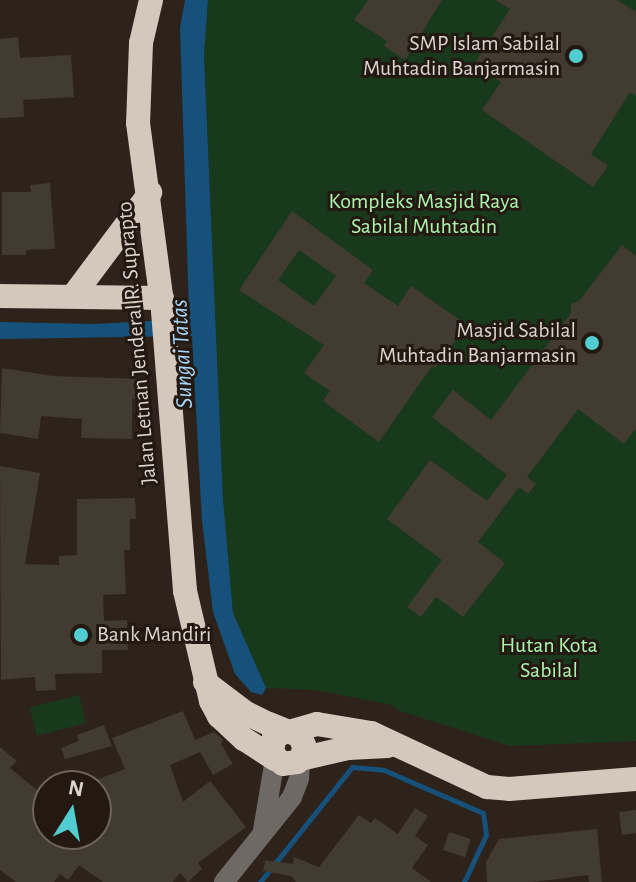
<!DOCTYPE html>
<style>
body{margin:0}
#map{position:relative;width:636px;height:882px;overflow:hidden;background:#2d231a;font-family:"Alegreya Sans",sans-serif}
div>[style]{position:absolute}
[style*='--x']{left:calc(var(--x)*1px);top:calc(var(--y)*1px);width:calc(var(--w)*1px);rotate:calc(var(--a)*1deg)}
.green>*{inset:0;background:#19391c;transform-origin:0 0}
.water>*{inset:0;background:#15517b}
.stream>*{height:5px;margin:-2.5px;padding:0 2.5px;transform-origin:2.5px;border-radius:2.5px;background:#15517b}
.building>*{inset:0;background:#423b2f;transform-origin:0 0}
.minor>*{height:20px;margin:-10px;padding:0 10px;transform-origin:10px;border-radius:10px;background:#6e6964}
.highway>*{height:24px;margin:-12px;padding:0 12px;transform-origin:12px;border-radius:12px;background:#d4c8bc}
.dots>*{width:22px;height:22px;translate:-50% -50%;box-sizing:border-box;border:4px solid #231911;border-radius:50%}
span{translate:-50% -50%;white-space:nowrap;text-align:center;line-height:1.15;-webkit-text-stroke:6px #231911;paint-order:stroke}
.poi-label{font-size:22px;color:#dbd4cf}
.right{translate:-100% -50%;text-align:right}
.left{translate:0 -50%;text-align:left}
.park-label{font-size:22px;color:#abf6ae}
.street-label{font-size:22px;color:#dbd4cf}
.water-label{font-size:24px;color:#a8d7fd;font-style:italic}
.north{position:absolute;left:32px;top:770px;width:80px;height:80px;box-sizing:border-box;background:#231911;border:2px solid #6d645d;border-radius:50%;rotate:11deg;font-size:22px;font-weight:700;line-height:32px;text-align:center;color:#dbd4cf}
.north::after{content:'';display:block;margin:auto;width:28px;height:36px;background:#51ccd1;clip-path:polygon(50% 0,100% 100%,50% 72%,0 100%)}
</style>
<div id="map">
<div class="green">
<div style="clip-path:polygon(208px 0,636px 0,636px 741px,510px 746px,397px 710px,392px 705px,316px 690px,266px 688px,233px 613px,223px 499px,204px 55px)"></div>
<div style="left:79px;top:695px;width:29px;height:51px;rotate:76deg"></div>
</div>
<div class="water">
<div style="clip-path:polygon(185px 0,208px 0,204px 55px,223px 499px,233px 613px,266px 688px,262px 695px,251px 692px,235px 674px,213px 612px,202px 521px,192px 336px,0 339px,0 322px,95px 324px,186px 319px,189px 312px,180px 28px)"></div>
</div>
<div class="stream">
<div style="--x:260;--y:882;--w:147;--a:-51.3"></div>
<div style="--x:352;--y:767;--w:32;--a:5"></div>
<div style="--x:384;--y:770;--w:108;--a:23.5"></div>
<div style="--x:483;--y:813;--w:22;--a:82"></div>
<div style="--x:486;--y:835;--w:52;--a:115.1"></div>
</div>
<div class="building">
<div style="clip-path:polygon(368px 0,442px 0,405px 60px,384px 46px,387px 41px,354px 20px)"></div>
<div style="clip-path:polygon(495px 0,617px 0,636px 12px,636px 96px,630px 92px,591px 154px,608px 166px,593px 187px,482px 110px,501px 82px,474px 64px,510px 9px)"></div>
<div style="clip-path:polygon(18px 37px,20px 58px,71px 55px,74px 97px,23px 100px,24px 117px,0 118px,0 39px)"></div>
<div style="clip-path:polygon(50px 183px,55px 249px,26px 250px,26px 255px,2px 255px,2px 192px,31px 192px,30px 185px)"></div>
<div style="clip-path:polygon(evenodd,292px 211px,373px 270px,364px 283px,398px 306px,411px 286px,467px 325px,435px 368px,432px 366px,379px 442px,323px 401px,330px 391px,304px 373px,324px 345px,239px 290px,292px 211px,299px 250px,336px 276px,314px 306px,278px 280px,299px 250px)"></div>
<div style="clip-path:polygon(622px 245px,636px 256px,636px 428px,624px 444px,578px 409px,527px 477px,536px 484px,528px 494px,519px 487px,478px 542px,505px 563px,463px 617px,436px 597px,421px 617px,407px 607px,442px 560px,387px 519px,430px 460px,487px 501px,507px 475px,432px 417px,453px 390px,491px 420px,571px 313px,571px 304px,579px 301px)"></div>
<div style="clip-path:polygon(2px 368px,53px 376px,141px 379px,141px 399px,132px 399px,132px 439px,81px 438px,82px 419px,41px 416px,38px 439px,0 433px)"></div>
<div style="clip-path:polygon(0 466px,40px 473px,25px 564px,59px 565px,59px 556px,77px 555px,77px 499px,135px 498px,136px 519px,130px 519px,130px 550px,124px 550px,126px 594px,103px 595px,104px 621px,127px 620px,128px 650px,102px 650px,102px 673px,55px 674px,56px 690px,36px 691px,35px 677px,1px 680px)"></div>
<div style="clip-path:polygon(183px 711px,195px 740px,214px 732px,223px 740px,221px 744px,233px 764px,213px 775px,200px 752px,170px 765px,183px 802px,210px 781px,246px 827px,198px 863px,202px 869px,188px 882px,180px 873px,173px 882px,103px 882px,79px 865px,68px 880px,60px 874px,54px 882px,16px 882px,0 870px,0 747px,17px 761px,10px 768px,48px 799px,48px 834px,96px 834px,96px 780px,125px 769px,112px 738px)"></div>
<div style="clip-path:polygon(104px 725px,112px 746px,65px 759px,61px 748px,79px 741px,77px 735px)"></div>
<div style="clip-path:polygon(415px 808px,428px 816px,415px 836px,428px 845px,412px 868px,431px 882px,296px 882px,291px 876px,263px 871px,265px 860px,293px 864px,294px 857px,319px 867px,359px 815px,371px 823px,375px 818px,398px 834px)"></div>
<div style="clip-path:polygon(636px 810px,636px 833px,622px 835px,619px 812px)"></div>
<div style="clip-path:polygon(597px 829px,602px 882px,589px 882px,588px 875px,533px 882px,487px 882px,486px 862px,499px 839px)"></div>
<div style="left:449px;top:832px;width:23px;height:19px;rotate:18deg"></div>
</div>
<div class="minor">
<div style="--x:263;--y:830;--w:72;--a:-80.4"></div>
<div style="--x:224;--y:882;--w:109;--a:-51.3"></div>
<div style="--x:292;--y:797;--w:19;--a:-69"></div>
<div style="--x:299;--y:779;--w:20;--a:-87"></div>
</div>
<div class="highway">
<div style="--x:151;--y:0;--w:44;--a:103.1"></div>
<div style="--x:141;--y:43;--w:80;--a:92.1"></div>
<div style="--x:138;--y:123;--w:190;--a:82.4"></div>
<div style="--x:163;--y:311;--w:281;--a:85.5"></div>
<div style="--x:185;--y:591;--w:113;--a:76.7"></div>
<div style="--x:211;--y:701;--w:17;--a:62"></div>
<div style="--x:219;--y:716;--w:34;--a:43"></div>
<div style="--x:244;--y:739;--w:37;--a:33"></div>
<div style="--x:0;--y:296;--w:162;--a:0.7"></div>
<div style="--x:73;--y:296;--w:129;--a:-53.2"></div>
<div style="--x:205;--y:682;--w:51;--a:37.1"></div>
<div style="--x:246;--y:713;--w:25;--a:26"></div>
<div style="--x:269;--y:724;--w:22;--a:22"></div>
<div style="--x:289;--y:732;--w:5;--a:11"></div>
<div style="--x:294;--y:733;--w:6;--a:31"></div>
<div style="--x:299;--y:736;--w:10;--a:61"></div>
<div style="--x:304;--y:745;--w:10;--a:96"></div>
<div style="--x:303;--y:755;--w:9;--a:131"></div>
<div style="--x:297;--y:762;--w:14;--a:172"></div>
<div style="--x:283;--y:764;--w:15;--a:-138"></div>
<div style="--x:272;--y:754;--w:16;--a:-83"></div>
<div style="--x:274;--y:738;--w:12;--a:-31"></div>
<div style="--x:284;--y:732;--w:5;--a:0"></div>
<div style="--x:289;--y:732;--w:29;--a:-16"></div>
<div style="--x:317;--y:724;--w:55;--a:9.5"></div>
<div style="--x:371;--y:733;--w:128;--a:25"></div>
<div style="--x:487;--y:787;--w:22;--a:5"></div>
<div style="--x:509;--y:789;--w:127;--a:-4.5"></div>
<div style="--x:300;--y:759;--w:49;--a:-12.9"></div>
<div style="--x:348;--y:748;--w:40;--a:-2.9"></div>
</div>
<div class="dots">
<div style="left:576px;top:56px;background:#51ccd1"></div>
<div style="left:592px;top:343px;background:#51ccd1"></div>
<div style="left:81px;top:635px;background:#51ccd1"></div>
</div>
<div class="poi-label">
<span class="right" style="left:560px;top:56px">SMP Islam Sabilal<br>Muhtadin Banjarmasin</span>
<span class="right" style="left:576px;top:343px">Masjid Sabilal<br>Muhtadin Banjarmasin</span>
<span class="left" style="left:97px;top:635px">Bank Mandiri</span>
</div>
<div class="park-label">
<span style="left:424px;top:214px">Kompleks Masjid Raya<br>Sabilal Muhtadin</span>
<span style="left:549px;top:658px">Hutan Kota<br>Sabilal</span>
</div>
<div class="street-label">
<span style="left:137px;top:343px;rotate:-95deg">Jalan Letnan Jenderal R. Suprapto</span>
</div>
<div class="water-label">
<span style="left:183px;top:354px;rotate:-93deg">Sungai Tatas</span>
</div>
<div class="north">N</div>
</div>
